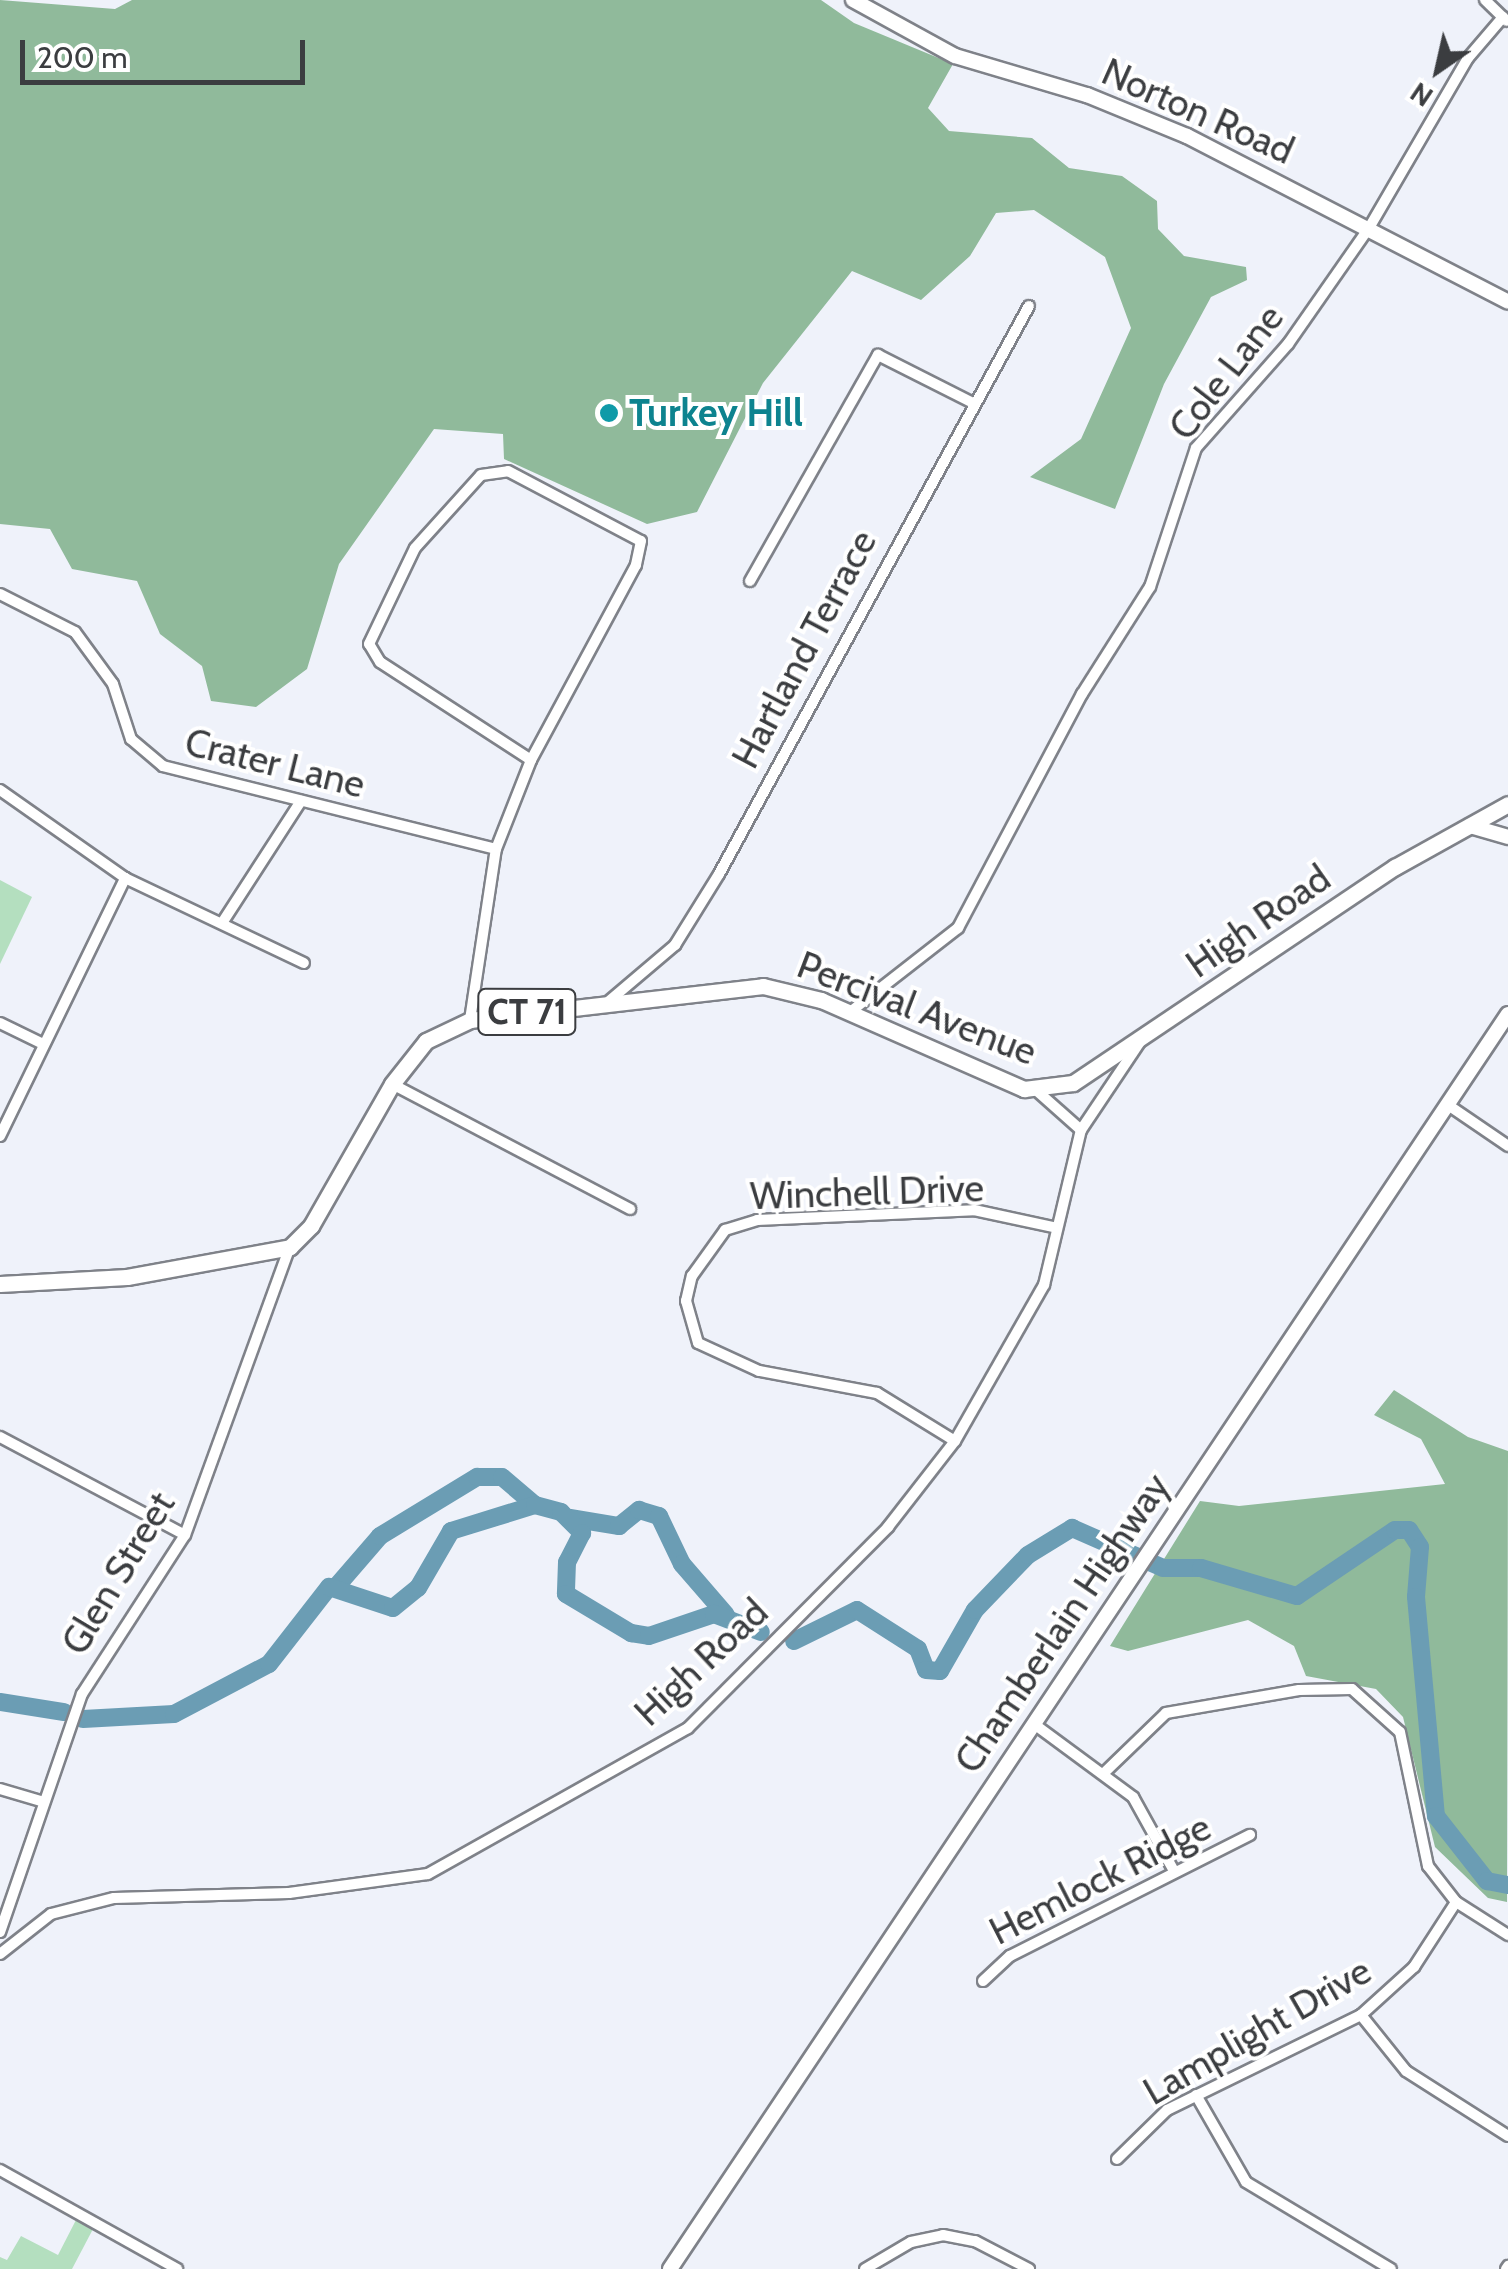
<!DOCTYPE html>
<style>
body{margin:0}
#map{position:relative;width:1508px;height:2269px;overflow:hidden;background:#eff2fa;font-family:Cabin,sans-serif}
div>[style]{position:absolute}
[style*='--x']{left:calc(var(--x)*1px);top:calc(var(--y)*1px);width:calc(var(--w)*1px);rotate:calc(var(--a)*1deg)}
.green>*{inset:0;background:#b4dfbf}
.forest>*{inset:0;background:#90ba9b}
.river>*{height:18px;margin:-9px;padding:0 9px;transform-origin:9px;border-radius:9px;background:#6b9db4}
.roads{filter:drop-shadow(2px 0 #7f8289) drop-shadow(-2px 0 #7f8289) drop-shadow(0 2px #7f8289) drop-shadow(0 -2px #7f8289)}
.street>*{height:10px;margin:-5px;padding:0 5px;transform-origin:5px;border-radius:5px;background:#fff}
.secondary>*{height:14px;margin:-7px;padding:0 7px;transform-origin:7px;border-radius:7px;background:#fff}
.primary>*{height:15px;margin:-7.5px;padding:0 7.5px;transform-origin:7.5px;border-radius:7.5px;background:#fff}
.dots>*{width:28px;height:28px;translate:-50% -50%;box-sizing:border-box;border:5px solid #fff;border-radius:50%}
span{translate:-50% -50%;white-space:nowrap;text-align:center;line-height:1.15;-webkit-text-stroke:8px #fff;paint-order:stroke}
.shield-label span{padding:2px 8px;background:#fff;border:2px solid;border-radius:8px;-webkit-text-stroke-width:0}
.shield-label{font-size:35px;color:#3b3d40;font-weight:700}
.street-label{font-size:38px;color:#3b3d40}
.culture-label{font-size:38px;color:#0d838f;font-weight:700}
.left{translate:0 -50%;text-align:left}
.north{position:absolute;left:1388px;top:20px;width:100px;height:100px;-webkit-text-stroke:8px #fff;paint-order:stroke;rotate:214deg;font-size:28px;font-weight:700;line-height:40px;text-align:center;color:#3b3d40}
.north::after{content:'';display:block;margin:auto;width:35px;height:45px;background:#3b3d40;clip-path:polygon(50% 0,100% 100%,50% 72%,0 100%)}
.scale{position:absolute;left:20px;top:40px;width:285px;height:45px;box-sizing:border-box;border:5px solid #3b3d40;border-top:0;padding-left:12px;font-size:30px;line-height:35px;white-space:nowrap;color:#3b3d40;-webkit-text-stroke:8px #fff;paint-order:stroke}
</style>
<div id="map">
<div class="green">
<div style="clip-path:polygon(0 880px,32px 897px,0 964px)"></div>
<div style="clip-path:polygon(76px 2220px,93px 2229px,72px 2269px,0 2269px,0 2257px,7px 2260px,21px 2236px,58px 2255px)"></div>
</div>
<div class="forest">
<div style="clip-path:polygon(0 0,115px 9px,132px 0,821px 0,854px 23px,953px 64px,928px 108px,949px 131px,1032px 138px,1069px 168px,1122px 176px,1157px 201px,1158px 229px,1184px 256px,1246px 267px,1247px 280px,1211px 297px,1164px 384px,1115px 509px,1030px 477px,1081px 439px,1131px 328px,1105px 257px,1034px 210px,996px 213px,970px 256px,921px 300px,852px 271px,763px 383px,697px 512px,647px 524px,504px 459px,503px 434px,434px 429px,339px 564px,307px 669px,256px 707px,211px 701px,202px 666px,160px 634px,137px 581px,72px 569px,50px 529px,0 524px)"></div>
<div style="clip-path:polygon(1394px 1390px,1468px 1437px,1508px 1451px,1507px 1902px,1488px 1898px,1435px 1847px,1403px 1717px,1376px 1689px,1306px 1676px,1294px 1646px,1248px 1620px,1128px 1651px,1110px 1646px,1200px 1501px,1239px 1506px,1445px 1484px,1421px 1439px,1374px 1415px)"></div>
</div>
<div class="river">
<div style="--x:570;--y:1518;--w:50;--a:9.3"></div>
<div style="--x:619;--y:1526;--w:26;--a:-39"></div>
<div style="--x:639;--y:1510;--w:21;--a:17"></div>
<div style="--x:659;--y:1516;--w:53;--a:64.4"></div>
<div style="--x:682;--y:1564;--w:67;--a:49.2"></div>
<div style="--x:336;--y:1587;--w:67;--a:-49.2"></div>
<div style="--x:380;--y:1536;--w:114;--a:-31.3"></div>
<div style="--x:477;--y:1477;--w:25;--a:0"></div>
<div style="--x:502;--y:1477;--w:43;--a:40.3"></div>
<div style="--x:794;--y:1641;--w:70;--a:-26.2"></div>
<div style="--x:857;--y:1610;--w:72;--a:32.6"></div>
<div style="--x:918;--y:1649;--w:22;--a:69"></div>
<div style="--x:926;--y:1670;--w:14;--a:4"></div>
<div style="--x:940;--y:1671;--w:70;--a:-60.2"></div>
<div style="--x:975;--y:1610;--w:76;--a:-46.1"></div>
<div style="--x:1028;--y:1555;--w:52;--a:-31.5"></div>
<div style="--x:1072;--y:1528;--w:99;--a:23.7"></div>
<div style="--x:1163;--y:1568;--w:38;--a:0"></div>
<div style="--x:1201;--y:1568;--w:100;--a:16.3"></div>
<div style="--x:1297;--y:1596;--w:118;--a:-34"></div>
<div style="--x:1395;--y:1530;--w:14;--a:0"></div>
<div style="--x:1409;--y:1530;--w:20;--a:57"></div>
<div style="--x:1420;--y:1547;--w:50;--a:94.6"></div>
<div style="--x:1416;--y:1597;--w:220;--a:84.8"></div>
<div style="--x:1436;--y:1816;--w:83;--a:51.9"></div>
<div style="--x:1487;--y:1881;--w:21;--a:11"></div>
<div style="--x:0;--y:1702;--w:65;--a:8.9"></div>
<div style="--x:83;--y:1719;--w:91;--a:-3.1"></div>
<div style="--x:174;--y:1714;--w:107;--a:-27.8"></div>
<div style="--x:269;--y:1664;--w:98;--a:-52.1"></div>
<div style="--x:329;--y:1587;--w:67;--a:18.2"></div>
<div style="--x:393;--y:1608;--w:32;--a:-39"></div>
<div style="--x:418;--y:1588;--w:66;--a:-59.9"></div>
<div style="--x:451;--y:1531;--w:88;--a:-17.2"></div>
<div style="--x:535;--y:1505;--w:27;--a:15"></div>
<div style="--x:561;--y:1512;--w:30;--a:45"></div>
<div style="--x:582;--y:1533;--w:33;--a:117"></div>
<div style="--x:567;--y:1562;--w:32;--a:92"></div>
<div style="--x:566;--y:1594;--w:76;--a:31"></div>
<div style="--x:631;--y:1633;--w:18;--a:9"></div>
<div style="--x:649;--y:1636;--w:69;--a:-18.7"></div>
<div style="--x:714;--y:1614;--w:50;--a:21"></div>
</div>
<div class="roads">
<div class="street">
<div style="--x:1485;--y:0;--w:30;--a:44"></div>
<div style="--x:508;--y:471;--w:150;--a:27.8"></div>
<div style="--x:641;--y:541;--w:25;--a:102"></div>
<div style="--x:636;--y:565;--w:221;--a:118.3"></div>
<div style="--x:531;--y:760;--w:180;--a:-147"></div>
<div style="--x:380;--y:662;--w:21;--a:-121"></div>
<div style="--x:369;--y:644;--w:106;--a:-64.4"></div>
<div style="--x:415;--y:548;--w:98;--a:-47.9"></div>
<div style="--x:481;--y:475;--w:27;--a:-8"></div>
<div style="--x:750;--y:581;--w:260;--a:-60.5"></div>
<div style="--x:878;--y:355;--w:104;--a:26.8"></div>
<div style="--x:0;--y:594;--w:84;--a:26.9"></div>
<div style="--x:75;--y:632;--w:64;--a:53.8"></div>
<div style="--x:113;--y:684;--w:58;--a:71.9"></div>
<div style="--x:131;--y:739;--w:42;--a:40.2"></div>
<div style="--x:163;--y:766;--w:343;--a:14"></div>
<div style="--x:0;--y:790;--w:153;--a:35.1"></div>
<div style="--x:125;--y:878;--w:198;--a:25.4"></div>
<div style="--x:224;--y:920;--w:142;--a:-57.1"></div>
<div style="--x:609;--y:1001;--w:87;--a:-40.3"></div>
<div style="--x:675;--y:945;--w:84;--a:-58.2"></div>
<div style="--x:719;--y:874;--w:647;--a:-61.38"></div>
<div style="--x:850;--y:1012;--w:137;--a:-37.9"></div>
<div style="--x:958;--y:928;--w:265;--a:-62.1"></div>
<div style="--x:1082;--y:694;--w:127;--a:-57.6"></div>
<div style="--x:1150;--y:587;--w:146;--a:-71.7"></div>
<div style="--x:1196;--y:448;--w:139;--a:-48.5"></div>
<div style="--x:1288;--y:344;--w:141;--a:-55.1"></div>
<div style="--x:1369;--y:228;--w:197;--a:-59.8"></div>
<div style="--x:1468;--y:58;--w:54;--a:-49.5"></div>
<div style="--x:470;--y:1020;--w:173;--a:-81.4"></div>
<div style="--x:496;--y:849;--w:96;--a:-68.5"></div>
<div style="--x:0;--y:1023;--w:48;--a:26"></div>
<div style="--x:392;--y:1084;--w:269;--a:27.7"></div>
<div style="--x:1036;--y:1090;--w:60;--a:41.6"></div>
<div style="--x:1448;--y:1105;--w:73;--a:34.3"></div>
<div style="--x:0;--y:1136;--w:287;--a:-64.1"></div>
<div style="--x:0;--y:1437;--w:209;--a:27.9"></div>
<div style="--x:955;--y:1441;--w:92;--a:-148.4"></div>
<div style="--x:877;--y:1393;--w:120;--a:-169.4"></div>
<div style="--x:759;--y:1371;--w:67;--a:-155.3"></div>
<div style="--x:698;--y:1343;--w:44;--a:-105.9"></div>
<div style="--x:686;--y:1301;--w:26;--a:-77"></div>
<div style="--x:692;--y:1276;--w:57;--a:-54.3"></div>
<div style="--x:725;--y:1230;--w:34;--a:-17"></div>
<div style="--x:757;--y:1220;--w:217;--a:-2.6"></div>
<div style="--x:974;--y:1210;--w:85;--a:12.2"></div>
<div style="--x:1034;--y:1724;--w:123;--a:36.4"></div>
<div style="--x:1133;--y:1797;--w:85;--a:61"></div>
<div style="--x:1106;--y:1771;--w:83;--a:-44"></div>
<div style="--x:1166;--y:1713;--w:135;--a:-9.8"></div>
<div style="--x:1299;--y:1690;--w:53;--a:-1.1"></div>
<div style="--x:1352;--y:1689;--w:64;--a:41.9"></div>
<div style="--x:1400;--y:1732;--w:137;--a:78.2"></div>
<div style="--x:1428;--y:1866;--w:46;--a:52.1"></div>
<div style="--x:1456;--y:1902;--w:62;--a:32.4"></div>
<div style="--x:0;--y:1789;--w:46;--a:16.5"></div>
<div style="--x:0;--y:1932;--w:252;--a:-71"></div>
<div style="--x:82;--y:1694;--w:189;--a:-57.1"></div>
<div style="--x:185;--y:1535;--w:307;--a:-70"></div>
<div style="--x:0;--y:1954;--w:65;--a:-38.1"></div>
<div style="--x:51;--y:1914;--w:65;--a:-14.3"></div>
<div style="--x:114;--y:1898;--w:175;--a:-1.6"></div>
<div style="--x:289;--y:1893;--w:140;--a:-7.8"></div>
<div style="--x:428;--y:1874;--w:298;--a:-29.3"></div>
<div style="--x:688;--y:1728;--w:284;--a:-45.1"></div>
<div style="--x:888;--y:1527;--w:109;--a:-52.1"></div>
<div style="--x:955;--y:1441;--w:180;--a:-60.3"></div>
<div style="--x:1044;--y:1285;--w:159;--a:-76.6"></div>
<div style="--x:1081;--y:1130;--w:106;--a:-56.2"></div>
<div style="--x:983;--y:1981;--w:37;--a:-43"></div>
<div style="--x:1010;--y:1956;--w:269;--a:-26.8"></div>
<div style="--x:1361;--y:2015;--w:72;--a:51.2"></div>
<div style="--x:1406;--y:2071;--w:121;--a:32.5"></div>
<div style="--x:1196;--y:2095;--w:100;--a:60.1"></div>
<div style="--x:1246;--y:2182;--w:169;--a:31"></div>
<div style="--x:1117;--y:2159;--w:70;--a:-44.4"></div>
<div style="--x:1167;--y:2110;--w:216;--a:-26.1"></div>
<div style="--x:1361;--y:2015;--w:72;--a:-42.2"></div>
<div style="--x:1414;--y:1967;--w:77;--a:-57.1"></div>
<div style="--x:0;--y:2170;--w:203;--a:29.2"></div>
<div style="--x:865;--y:2269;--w:53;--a:-30.4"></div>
<div style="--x:911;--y:2242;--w:33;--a:-12"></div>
<div style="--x:943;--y:2235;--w:33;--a:11"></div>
<div style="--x:975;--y:2241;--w:61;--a:27.4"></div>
<div style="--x:1506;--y:2269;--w:4;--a:-56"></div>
</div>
<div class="secondary">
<div style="--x:853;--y:0;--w:116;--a:28.8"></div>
<div style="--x:955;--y:56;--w:138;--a:16.5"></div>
<div style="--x:1087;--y:95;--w:108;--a:22.3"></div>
<div style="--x:1187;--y:136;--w:361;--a:27.3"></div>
<div style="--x:1470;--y:826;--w:40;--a:16"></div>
<div style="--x:670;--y:2269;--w:1509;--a:-56.27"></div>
</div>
<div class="primary">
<div style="--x:0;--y:1284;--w:127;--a:-3.2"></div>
<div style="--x:127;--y:1277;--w:166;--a:-10.4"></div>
<div style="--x:290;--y:1247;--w:30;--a:-45"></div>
<div style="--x:311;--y:1226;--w:163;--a:-60.3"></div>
<div style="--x:392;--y:1084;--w:55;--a:-51.7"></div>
<div style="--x:426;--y:1041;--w:49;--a:-25.5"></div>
<div style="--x:470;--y:1020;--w:295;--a:-6.6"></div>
<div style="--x:763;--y:986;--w:60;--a:13.6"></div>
<div style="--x:821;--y:1000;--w:222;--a:23.7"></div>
<div style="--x:1024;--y:1089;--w:49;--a:-7"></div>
<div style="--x:1073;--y:1083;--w:388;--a:-33.9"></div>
<div style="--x:1395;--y:867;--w:129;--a:-29.1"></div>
</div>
</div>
<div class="dots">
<div style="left:609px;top:413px;background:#0f9aa8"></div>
</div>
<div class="shield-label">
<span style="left:527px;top:1012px">CT 71</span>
</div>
<div class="street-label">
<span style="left:1198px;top:111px;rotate:24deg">Norton Road</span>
<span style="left:1226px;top:372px;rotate:-52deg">Cole Lane</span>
<span style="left:804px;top:649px;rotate:-62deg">Hartland Terrace</span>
<span style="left:275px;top:763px;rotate:14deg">Crater Lane</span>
<span style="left:1258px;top:921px;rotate:-35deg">High Road</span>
<span style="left:917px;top:1008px;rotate:21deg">Percival Avenue</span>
<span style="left:867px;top:1192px;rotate:-2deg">Winchell Drive</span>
<span style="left:118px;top:1573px;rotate:-59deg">Glen Street</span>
<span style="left:1062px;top:1623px;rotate:-56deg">Chamberlain Highway</span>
<span style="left:701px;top:1662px;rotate:-43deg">High Road</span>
<span style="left:1100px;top:1879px;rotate:-27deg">Hemlock Ridge</span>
<span style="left:1257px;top:2031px;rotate:-30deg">Lamplight Drive</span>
</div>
<div class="culture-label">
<span class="left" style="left:629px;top:413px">Turkey Hill</span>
</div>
<div class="north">N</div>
<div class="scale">200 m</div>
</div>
